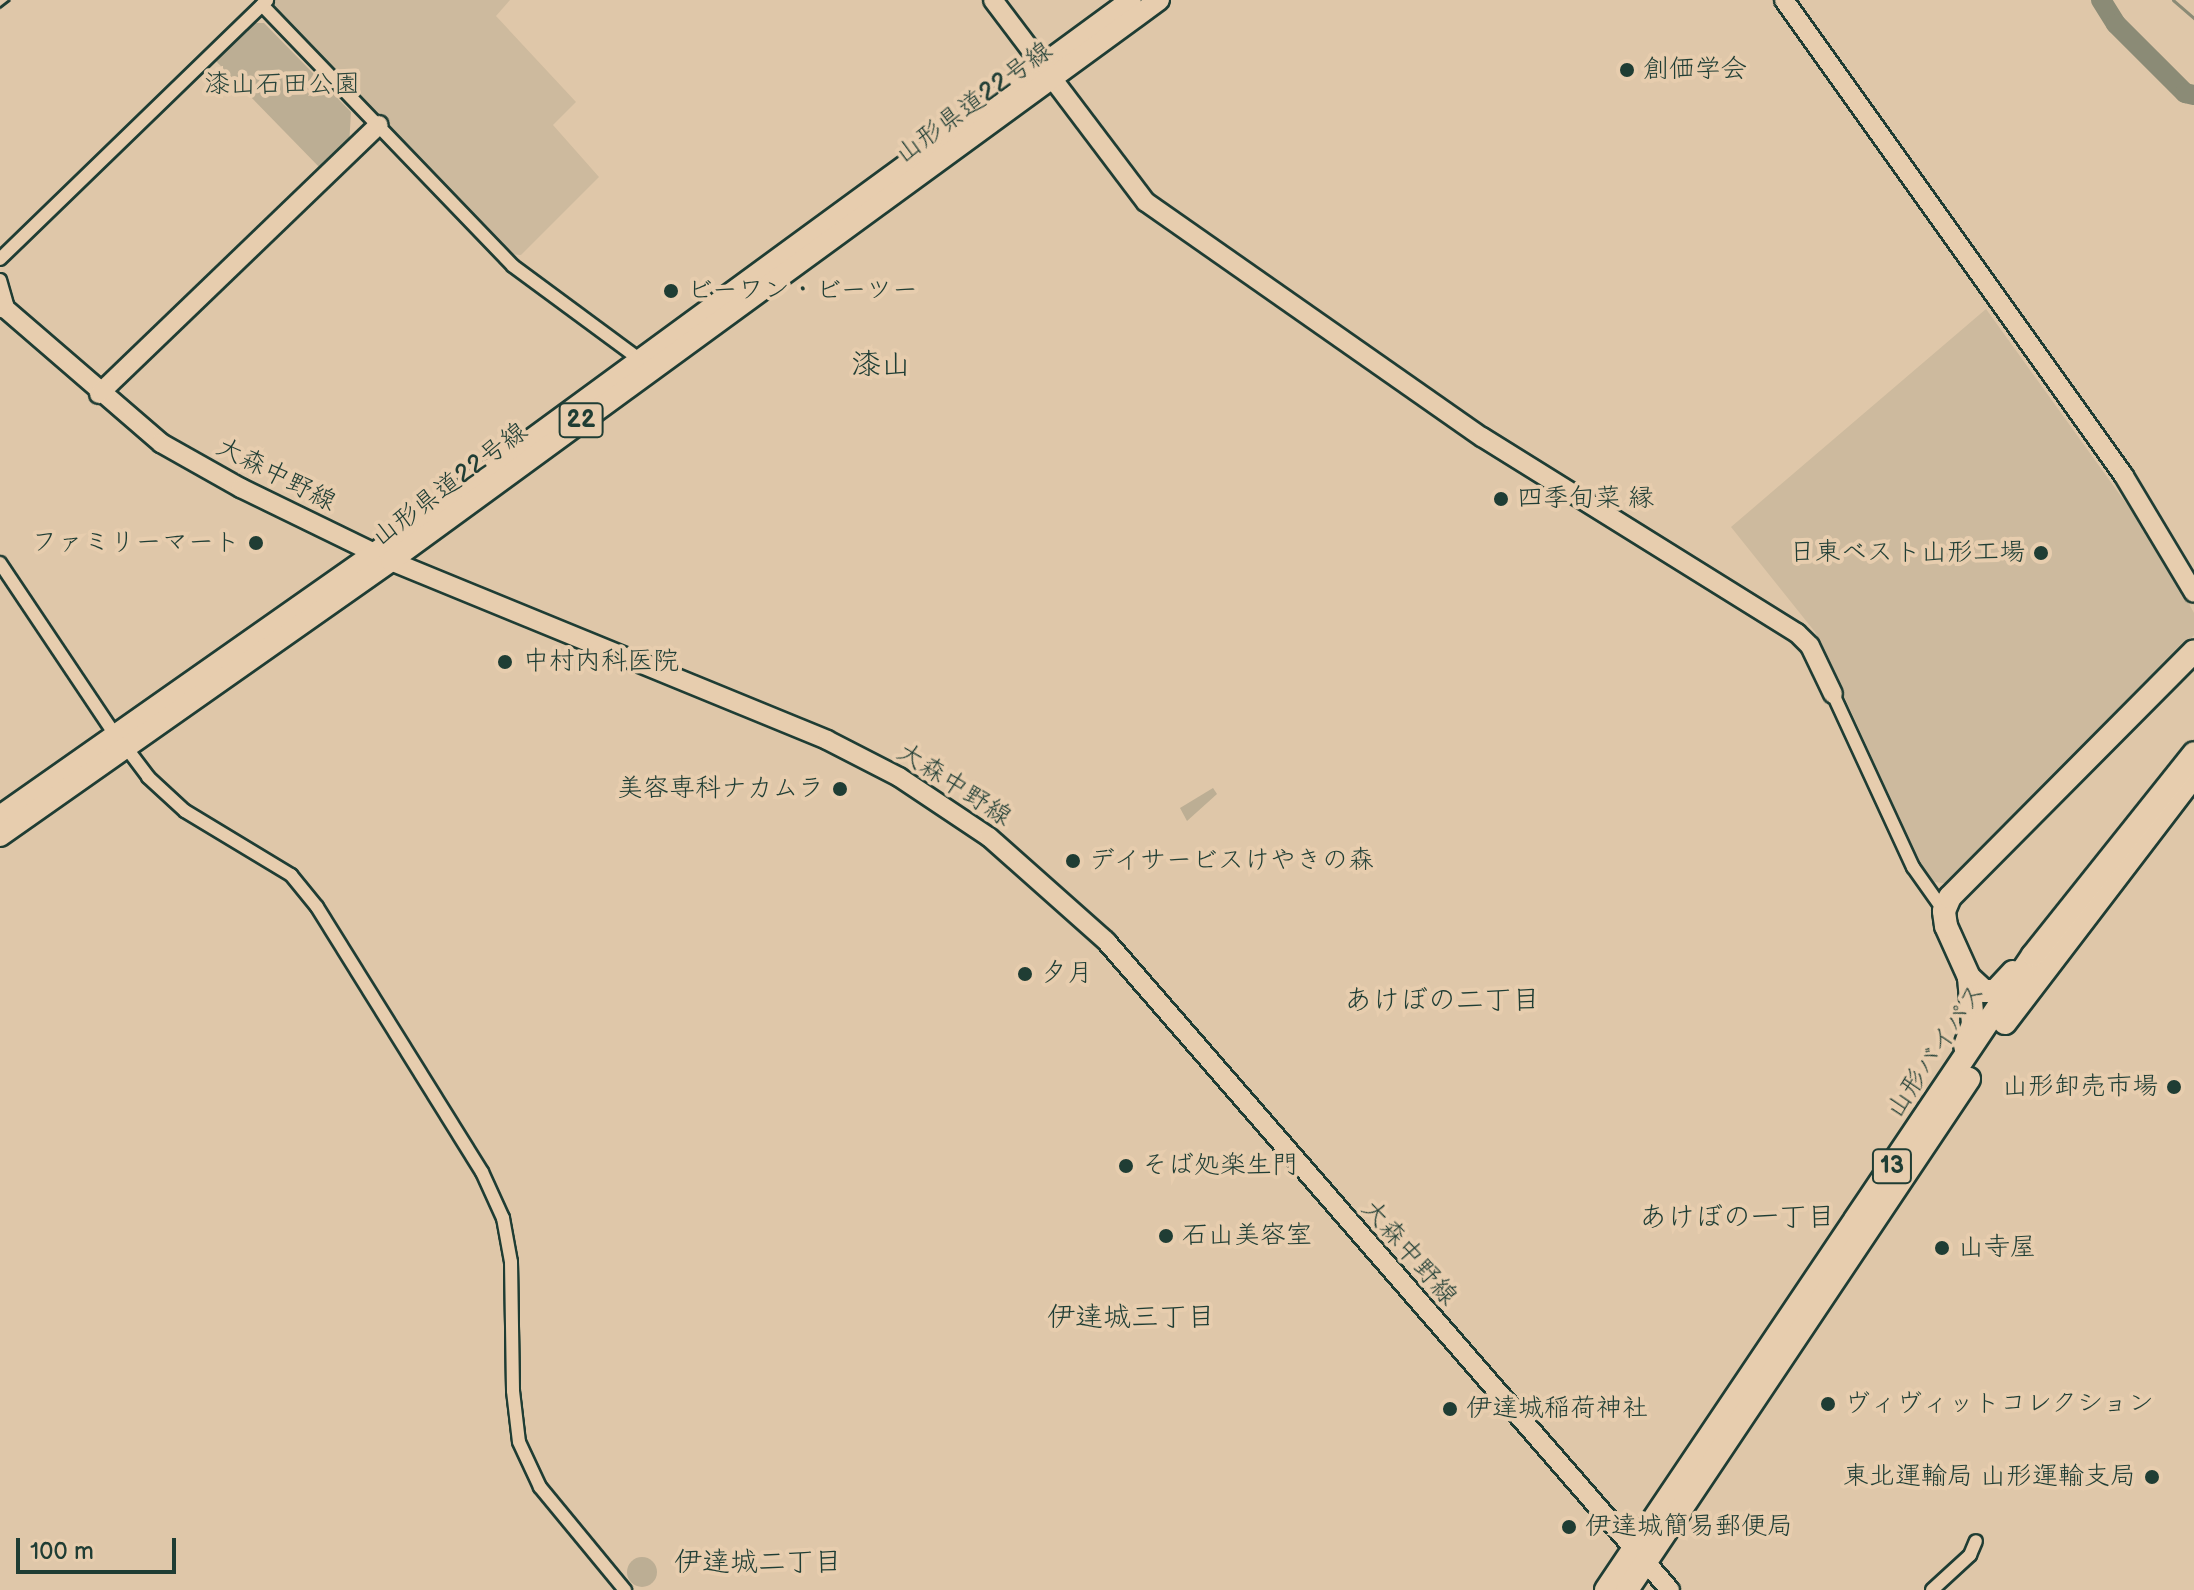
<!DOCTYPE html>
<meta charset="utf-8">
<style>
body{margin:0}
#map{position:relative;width:2194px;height:1590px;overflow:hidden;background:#dfc7a9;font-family:"Balsamiq Sans","Klee One",sans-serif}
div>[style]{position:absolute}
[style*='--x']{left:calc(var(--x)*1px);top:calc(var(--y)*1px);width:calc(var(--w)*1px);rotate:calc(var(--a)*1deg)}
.built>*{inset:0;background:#cdba9e}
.green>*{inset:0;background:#bcae94}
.round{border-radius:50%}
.stream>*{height:3px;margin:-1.5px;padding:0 1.5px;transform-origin:1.5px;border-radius:1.5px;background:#8b8b76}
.river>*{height:20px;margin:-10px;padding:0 10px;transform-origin:10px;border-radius:10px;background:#8b8b76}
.roads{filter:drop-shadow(2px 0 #1f3d34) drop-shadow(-2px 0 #1f3d34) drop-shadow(0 2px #1f3d34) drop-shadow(0 -2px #1f3d34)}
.street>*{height:12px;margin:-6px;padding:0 6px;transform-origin:6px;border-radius:6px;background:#e7cdae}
.secondary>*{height:18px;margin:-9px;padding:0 9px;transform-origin:9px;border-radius:9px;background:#e7cdae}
.primary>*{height:20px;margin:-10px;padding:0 10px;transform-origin:10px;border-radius:10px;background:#e7cdae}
.highway>*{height:22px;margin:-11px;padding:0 11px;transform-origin:11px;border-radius:11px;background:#e7cdae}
.rail>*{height:3px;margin:-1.5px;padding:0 1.5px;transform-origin:1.5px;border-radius:1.5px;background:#1f3d34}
.dots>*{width:22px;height:22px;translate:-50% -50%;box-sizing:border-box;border:4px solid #e7cdae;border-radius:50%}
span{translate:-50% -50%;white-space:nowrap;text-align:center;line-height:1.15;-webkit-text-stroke:8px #e7cdae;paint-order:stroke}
.shield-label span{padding:2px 6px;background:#e7cdae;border:2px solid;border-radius:6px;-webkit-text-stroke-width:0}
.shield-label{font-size:24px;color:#1f3d34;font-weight:700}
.poi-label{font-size:26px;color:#1f3d34}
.left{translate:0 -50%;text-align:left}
.right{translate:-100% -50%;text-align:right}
.park-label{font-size:26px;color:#274339}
.street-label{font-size:26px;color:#1f3d34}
.neighbourhood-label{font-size:28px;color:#1f3d34}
.quarter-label{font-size:30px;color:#1f3d34}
.scale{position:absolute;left:16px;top:1538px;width:160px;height:36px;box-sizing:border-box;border:4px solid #1f3d34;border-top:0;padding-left:10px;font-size:24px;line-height:28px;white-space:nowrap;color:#1f3d34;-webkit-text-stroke:6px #e7cdae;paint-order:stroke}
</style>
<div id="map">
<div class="built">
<div style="clip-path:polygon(272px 0,510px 0,496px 16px,576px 102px,553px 125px,599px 177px,521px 255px,509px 254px,268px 4px)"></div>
<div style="clip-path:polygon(1986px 309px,2159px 549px,2194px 613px,2194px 635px,1949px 884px,1928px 881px,1815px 632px,1731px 527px)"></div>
</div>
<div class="green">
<div style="clip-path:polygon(250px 23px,264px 23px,351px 112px,349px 146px,322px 170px,213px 58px)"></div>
<div style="clip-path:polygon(1213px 788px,1217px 794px,1187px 821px,1180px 808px)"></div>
<div class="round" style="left:627px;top:1557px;width:30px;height:30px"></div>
</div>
<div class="stream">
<div style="--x:2173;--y:0;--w:28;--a:41"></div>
</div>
<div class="river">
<div style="--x:2101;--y:0;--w:28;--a:58"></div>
<div style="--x:2116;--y:24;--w:98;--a:45"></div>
<div style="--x:2185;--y:93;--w:9;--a:13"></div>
</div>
<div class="roads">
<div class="street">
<div style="--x:262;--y:5;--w:362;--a:46.1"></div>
<div style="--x:513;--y:266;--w:157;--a:36.4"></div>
<div style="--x:0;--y:259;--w:372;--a:-44.1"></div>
<div style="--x:0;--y:280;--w:26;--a:74"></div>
<div style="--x:7;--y:305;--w:8;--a:130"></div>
<div style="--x:0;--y:563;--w:207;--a:56.2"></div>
<div style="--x:1833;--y:694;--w:191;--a:65.2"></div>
<div style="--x:1913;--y:867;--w:54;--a:54.8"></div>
<div style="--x:125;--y:746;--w:39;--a:53"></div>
<div style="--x:148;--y:777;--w:50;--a:42.6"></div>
<div style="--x:185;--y:811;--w:124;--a:31.1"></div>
<div style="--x:291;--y:875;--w:41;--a:50.9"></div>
<div style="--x:317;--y:907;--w:312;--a:58.1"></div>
<div style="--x:482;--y:1172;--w:51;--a:65.5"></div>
<div style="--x:503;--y:1218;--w:45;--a:79.7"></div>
<div style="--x:511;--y:1262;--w:129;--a:89.1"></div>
<div style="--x:513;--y:1391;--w:51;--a:83.3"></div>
<div style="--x:519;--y:1442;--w:50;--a:65"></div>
<div style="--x:540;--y:1487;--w:134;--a:50.5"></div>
<div style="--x:1932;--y:1590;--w:52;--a:-42.6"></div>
<div style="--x:1970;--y:1555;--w:15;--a:-67"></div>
</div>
<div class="secondary">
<div style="--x:993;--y:0;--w:253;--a:52.9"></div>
<div style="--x:1146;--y:202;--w:410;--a:35"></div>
<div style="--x:1482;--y:437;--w:371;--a:31.9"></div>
<div style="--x:1797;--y:633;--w:18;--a:45"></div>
<div style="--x:1810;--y:646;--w:53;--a:64.4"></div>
<div style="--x:1784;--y:0;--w:585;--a:54.46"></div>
<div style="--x:2124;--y:476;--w:136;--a:59.1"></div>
<div style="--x:0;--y:304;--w:213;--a:40.8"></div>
<div style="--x:161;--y:443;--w:92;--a:29.4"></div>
<div style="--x:241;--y:488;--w:167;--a:26"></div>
<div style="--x:391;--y:561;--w:471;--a:22.3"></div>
<div style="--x:827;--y:740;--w:81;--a:27.2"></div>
<div style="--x:899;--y:777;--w:108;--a:33.7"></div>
<div style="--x:989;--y:837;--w:157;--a:41.6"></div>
<div style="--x:1106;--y:941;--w:860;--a:49.01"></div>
<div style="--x:99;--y:394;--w:388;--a:-43.9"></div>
</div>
<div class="primary">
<div style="--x:0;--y:816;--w:513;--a:-35.08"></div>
<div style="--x:420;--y:521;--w:881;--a:-36.23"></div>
<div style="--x:0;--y:836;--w:478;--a:-35.1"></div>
<div style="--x:391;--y:561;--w:951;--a:-36.15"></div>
</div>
<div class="highway">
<div style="--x:2013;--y:972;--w:26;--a:133"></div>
<div style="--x:1995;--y:991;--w:11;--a:180"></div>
<div style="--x:1984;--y:991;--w:21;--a:-137"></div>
<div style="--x:1969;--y:977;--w:56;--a:-114.3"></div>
<div style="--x:1946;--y:926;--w:15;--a:-98"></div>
<div style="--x:1944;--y:911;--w:15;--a:-67"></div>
<div style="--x:1950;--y:897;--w:346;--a:-45.2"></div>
<div style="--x:2005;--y:1023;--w:311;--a:-52.6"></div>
<div style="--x:1965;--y:1046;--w:23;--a:-70"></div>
<div style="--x:1973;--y:1024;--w:47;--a:-94.9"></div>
<div style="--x:1606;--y:1590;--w:765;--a:-56.08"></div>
<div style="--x:2033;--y:955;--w:258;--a:-51.4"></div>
<div style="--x:1627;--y:1590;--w:615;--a:-56.21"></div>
</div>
</div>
<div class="rail">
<div style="--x:0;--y:7;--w:11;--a:-38"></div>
</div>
<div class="dots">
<div style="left:1627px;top:70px;background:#1f3d34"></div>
<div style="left:671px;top:291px;background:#1f3d34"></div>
<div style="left:1501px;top:499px;background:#1f3d34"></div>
<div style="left:256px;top:543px;background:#1f3d34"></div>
<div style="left:2041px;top:553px;background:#1f3d34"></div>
<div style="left:505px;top:662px;background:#1f3d34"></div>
<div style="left:840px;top:789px;background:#1f3d34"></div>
<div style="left:1073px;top:861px;background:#1f3d34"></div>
<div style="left:1025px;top:974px;background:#1f3d34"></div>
<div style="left:2174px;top:1087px;background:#1f3d34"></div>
<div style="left:1126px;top:1166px;background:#1f3d34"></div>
<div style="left:1166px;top:1236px;background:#1f3d34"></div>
<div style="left:1942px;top:1248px;background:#1f3d34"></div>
<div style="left:1828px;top:1404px;background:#1f3d34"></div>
<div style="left:1450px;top:1409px;background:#1f3d34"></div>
<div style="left:2152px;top:1477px;background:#1f3d34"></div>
<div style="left:1569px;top:1527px;background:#1f3d34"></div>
</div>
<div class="shield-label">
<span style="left:581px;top:420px">22</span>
<span style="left:1892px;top:1166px">13</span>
</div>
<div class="poi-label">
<span class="left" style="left:1643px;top:70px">創価学会</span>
<span class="left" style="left:687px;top:291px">ビーワン・ビーツー</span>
<span class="left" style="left:1517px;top:499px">四季旬菜 縁</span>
<span class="right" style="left:240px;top:543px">ファミリーマート</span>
<span class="right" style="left:2025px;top:553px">日東ベスト山形工場</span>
<span class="left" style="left:523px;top:662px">中村内科医院</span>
<span class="right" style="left:824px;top:789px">美容専科ナカムラ</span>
<span class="left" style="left:1089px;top:861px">デイサービスけやきの森</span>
<span class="left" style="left:1041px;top:974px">夕月</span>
<span class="right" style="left:2158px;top:1087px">山形卸売市場</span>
<span class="left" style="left:1142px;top:1166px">そば処楽生門</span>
<span class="left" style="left:1182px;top:1236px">石山美容室</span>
<span class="left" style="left:1958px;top:1248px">山寺屋</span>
<span class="left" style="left:1844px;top:1404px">ヴィヴィットコレクション</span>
<span class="left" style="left:1466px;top:1409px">伊達城稲荷神社</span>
<span class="right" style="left:2136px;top:1477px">東北運輸局 山形運輸支局</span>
<span class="left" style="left:1585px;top:1527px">伊達城簡易郵便局</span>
</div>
<div class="park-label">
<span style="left:282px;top:85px">漆山石田公園</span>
</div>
<div class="street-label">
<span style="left:974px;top:103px;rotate:-36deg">山形県道22号線</span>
<span style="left:276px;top:475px;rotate:27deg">大森中野線</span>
<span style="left:450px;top:485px;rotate:-37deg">山形県道22号線</span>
<span style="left:954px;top:785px;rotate:33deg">大森中野線</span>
<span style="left:1936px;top:1051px;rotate:-56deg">山形バイパス</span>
<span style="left:1409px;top:1253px;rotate:49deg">大森中野線</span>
</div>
<div class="neighbourhood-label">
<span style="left:1442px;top:1001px">あけぼの二丁目</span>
<span style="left:1737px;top:1218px">あけぼの一丁目</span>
<span style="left:1131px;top:1318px">伊達城三丁目</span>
<span style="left:758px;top:1563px">伊達城二丁目</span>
</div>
<div class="quarter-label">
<span style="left:881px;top:365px">漆山</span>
</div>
<div class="scale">100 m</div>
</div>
